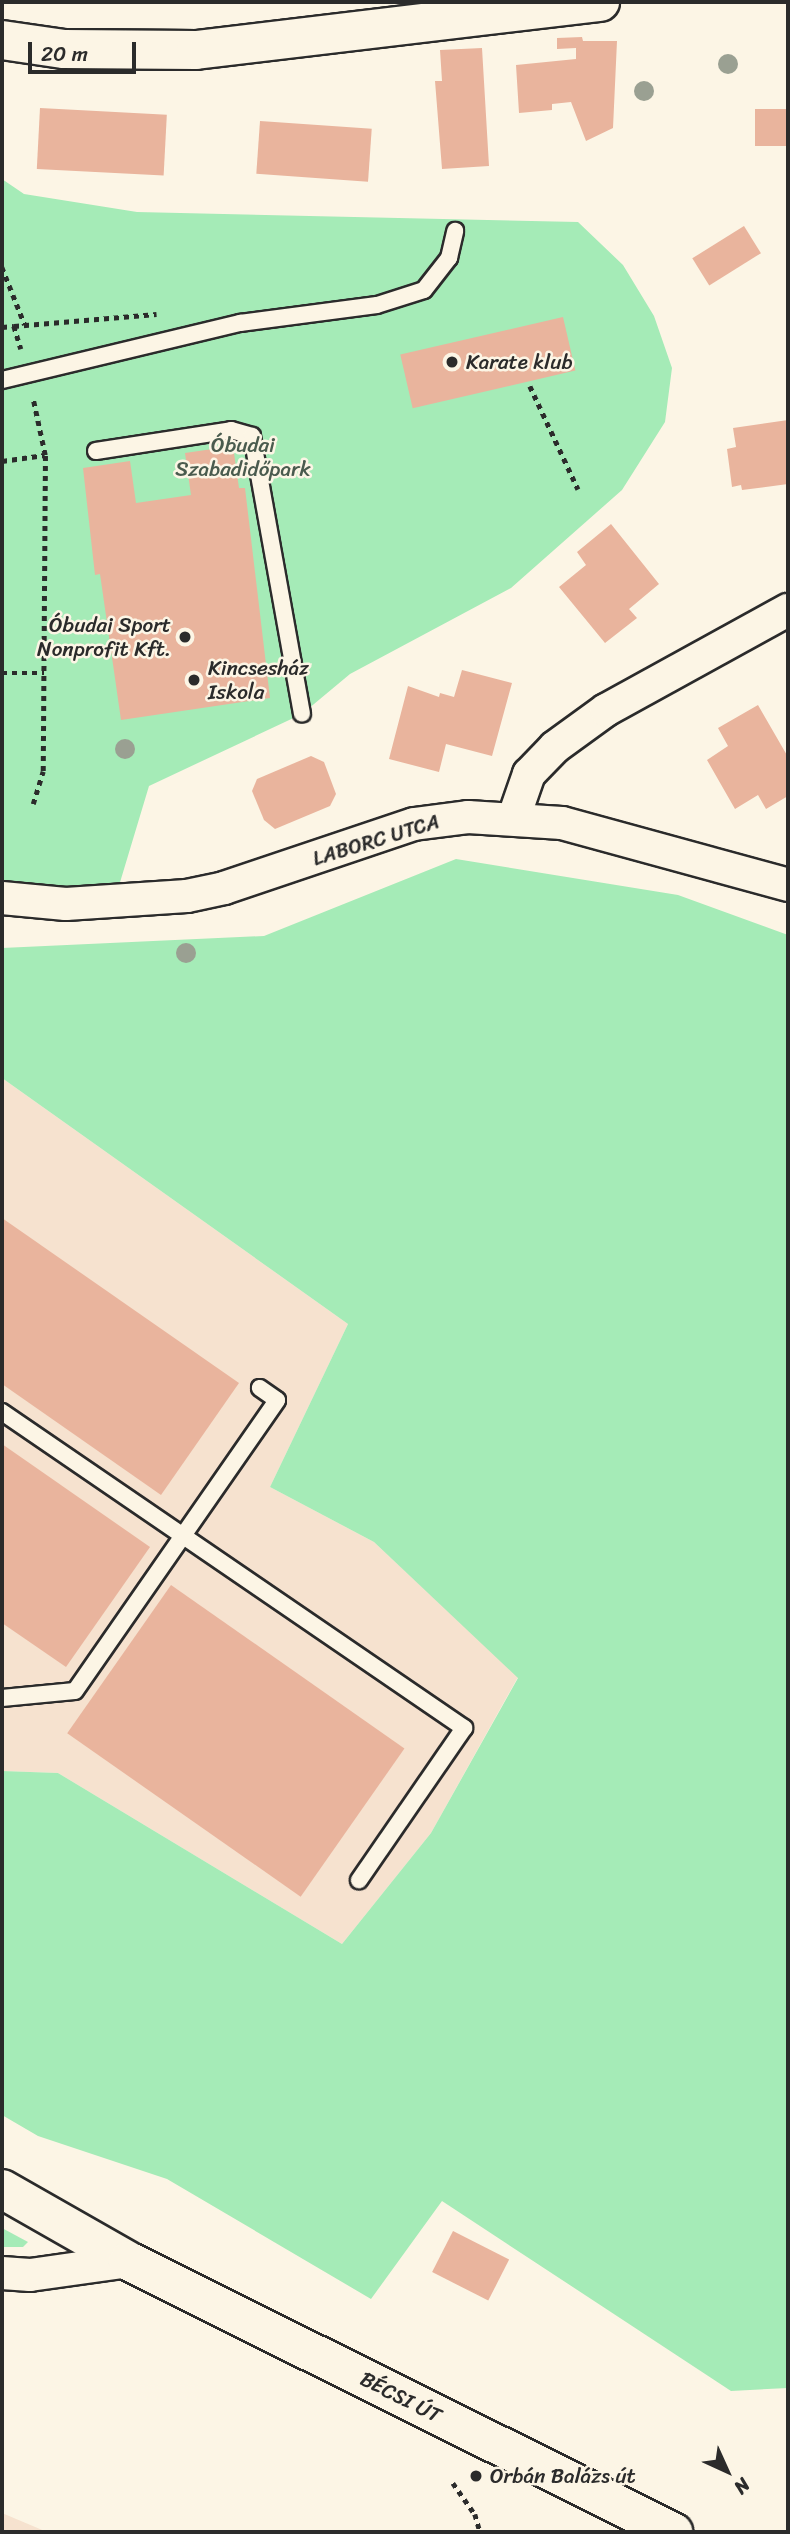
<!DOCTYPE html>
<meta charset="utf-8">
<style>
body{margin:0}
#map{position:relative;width:790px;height:2534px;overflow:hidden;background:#fcf5e5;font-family:Sriracha,sans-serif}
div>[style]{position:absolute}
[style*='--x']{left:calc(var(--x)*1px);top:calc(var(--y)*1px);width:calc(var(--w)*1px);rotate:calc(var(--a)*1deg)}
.built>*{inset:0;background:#f6e2cf}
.green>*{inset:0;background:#a5ebb7}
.building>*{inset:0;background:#e9b49d;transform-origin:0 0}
.path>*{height:4.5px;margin-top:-2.25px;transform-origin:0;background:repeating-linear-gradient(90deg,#2b2b2b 0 5px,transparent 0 10px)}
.roads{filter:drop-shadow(2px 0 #2b2b2b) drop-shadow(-2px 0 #2b2b2b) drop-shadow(0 2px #2b2b2b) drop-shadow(0 -2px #2b2b2b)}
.service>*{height:16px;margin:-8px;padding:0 8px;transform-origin:8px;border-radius:8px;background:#fcf5e5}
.minor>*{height:32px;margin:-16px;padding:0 16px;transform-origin:16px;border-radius:16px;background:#fcf5e5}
.tertiary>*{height:38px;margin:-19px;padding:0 19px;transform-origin:19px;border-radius:19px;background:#fcf5e5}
.primary>*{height:38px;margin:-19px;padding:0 19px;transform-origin:19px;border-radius:19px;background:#fcf5e5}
.trees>*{width:20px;height:20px;margin:-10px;border-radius:50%;background:#9aa092}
.dots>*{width:19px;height:19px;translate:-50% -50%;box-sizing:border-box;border:4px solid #fcf5e5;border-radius:50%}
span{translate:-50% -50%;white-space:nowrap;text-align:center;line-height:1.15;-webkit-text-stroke:5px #fcf5e5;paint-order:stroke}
.poi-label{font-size:21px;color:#2b2b2b}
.left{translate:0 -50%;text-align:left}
.right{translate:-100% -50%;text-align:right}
.park-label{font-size:21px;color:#4a5b4e}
.street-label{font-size:21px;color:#2b2b2b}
.frame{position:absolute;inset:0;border:4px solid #2b2b2b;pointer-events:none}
.north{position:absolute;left:692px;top:2436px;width:70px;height:70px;-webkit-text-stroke:5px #fcf5e5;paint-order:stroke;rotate:135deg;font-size:19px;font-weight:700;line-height:28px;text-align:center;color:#2b2b2b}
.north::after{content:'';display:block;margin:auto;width:24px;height:32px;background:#2b2b2b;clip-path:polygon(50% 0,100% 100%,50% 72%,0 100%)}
.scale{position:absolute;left:28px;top:42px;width:108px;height:32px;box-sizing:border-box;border:4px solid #2b2b2b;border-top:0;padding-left:9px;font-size:21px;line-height:24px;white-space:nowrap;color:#2b2b2b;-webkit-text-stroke:5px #fcf5e5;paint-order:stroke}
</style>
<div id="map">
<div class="built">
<div style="clip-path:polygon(2px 1078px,348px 1324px,270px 1487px,374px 1542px,518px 1677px,431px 1833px,342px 1944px,58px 1773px,2px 1771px)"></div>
<div style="clip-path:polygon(2px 2513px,47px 2532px,2px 2532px)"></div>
</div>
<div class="green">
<div style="clip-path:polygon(2px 179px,24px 194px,137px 212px,578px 222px,623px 265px,654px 316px,672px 368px,665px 422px,622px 490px,511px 588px,350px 674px,302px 714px,149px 786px,118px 889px,2px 884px)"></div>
<div style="clip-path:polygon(456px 859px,678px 895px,788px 935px,788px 2388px,731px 2391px,442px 2201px,371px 2299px,167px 2179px,38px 2136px,2px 2115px,2px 1771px,58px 1773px,342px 1944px,431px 1833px,518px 1678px,374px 1542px,270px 1487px,348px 1324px,2px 1078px,2px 948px,264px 936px)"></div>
<div style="clip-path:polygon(2px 2228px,28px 2242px,23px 2247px,2px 2247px)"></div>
</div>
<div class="building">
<div style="clip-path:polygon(582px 37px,583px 41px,617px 41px,613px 128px,586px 141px,571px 102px,552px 104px,552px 110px,519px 113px,516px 65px,576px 59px,576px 48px,557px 49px,557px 38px)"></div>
<div style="clip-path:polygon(482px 48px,489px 166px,442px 169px,435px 81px,442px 81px,440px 50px)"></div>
<div style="left:40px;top:108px;width:127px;height:61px;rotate:3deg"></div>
<div style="left:788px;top:109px;width:37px;height:33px;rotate:90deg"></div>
<div style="left:260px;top:121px;width:112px;height:53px;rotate:4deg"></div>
<div style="left:744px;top:226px;width:32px;height:61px;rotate:58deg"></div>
<div style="left:563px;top:317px;width:55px;height:167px;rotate:77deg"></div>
<div style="clip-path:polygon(788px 420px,788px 484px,742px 490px,741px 485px,732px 487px,727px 449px,736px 447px,733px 428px)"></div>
<div style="clip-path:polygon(233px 446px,239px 488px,245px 488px,270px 698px,121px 720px,100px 574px,95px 575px,83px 468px,130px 461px,136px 503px,191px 495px,185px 453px)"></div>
<div style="clip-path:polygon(611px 524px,659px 584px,629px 609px,637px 618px,605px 643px,559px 587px,586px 565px,577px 552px)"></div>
<div style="clip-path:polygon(462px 670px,512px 683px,492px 756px,446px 744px,439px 772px,389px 759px,408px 686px,439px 697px,440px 693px,454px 697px)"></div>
<div style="clip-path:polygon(758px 705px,788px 757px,788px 796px,766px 809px,758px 795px,735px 809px,707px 760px,728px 746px,718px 728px)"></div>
<div style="clip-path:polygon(311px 756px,324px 762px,336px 794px,330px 806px,275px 829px,264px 820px,252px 791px,257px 779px)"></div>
<div style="clip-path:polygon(2px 1218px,239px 1383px,161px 1495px,2px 1384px)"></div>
<div style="clip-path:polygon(2px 1444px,150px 1547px,66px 1667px,2px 1623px)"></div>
<div style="left:171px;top:1585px;width:285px;height:181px;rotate:35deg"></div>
<div style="left:453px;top:2231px;width:63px;height:46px;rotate:27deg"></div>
</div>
<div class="path">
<div style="--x:2;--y:267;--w:62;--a:68.4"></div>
<div style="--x:14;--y:326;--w:143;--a:-4.8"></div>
<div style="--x:2;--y:327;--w:12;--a:-5"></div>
<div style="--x:14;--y:326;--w:24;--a:73"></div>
<div style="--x:530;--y:386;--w:114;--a:65"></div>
<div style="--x:2;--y:461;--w:43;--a:-7.9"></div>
<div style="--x:2;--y:673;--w:42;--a:0"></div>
<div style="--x:33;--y:804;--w:34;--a:-73"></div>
<div style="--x:43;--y:771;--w:316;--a:-89.6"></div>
<div style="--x:45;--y:455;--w:57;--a:-102.1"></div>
<div style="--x:453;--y:2483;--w:38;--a:55"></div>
<div style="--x:475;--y:2514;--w:19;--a:74"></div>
</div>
<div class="roads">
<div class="service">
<div style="--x:2;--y:380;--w:245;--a:-13.5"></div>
<div style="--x:240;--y:323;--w:138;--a:-7.5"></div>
<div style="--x:377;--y:305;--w:49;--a:-17.7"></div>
<div style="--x:424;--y:290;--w:41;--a:-52"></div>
<div style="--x:449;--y:258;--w:28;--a:-77"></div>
<div style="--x:96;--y:451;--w:137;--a:-8.8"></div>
<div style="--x:231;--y:430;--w:22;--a:16"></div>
<div style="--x:252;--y:436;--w:282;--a:79.8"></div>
<div style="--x:2;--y:1412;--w:560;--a:34.37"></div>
<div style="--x:464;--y:1728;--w:185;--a:124.6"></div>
<div style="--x:2;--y:1698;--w:73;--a:-5.5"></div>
<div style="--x:75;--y:1691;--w:354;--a:-55.2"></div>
<div style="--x:277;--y:1400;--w:21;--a:-145"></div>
</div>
<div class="minor">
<div style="--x:514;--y:817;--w:46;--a:-70.8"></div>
<div style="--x:529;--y:774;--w:37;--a:-46"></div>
<div style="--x:555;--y:747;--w:63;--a:-36"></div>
<div style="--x:606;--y:710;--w:208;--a:-28.8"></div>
<div style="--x:2;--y:898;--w:64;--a:5.4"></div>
<div style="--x:66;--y:904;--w:121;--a:-3.8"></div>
<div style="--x:187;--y:896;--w:38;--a:-12"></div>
<div style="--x:224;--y:888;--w:200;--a:-18.6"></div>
<div style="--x:414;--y:824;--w:54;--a:-7.4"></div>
<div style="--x:468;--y:817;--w:94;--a:3.7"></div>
<div style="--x:562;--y:823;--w:234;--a:15.3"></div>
<div style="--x:2;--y:2273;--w:28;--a:4"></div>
<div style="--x:30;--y:2275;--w:99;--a:-8.1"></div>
</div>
<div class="tertiary">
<div style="--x:2;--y:40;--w:63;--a:8.3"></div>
<div style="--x:64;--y:49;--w:132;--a:0.4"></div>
<div style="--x:196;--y:50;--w:407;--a:-6.8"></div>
</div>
<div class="primary">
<div style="--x:2;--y:2189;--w:145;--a:29.7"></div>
<div style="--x:128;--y:2261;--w:609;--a:26.44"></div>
</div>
</div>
<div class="trees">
<div style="left:728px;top:64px"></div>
<div style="left:644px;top:91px"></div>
<div style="left:125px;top:749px"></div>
<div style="left:186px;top:953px"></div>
</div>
<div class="dots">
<div style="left:452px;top:362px;background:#2b2b2b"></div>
<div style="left:185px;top:637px;background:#2b2b2b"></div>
<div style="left:194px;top:680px;background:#2b2b2b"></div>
<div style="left:476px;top:2476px;background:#2b2b2b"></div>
</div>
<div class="poi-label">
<span class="left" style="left:466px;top:362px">Karate klub</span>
<span class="right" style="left:171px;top:637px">Óbudai Sport<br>Nonprofit Kft.</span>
<span class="left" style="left:208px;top:680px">Kincsesház<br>Iskola</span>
<span class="left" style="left:490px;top:2476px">Orbán Balázs út</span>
</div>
<div class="park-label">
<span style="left:243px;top:457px">Óbudai<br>Szabadidőpark</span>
</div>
<div class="street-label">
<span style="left:376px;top:840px;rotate:-17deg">LABORC UTCA</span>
<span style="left:401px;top:2397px;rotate:27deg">BÉCSI ÚT</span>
</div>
<div class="frame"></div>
<div class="north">N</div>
<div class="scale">20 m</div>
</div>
